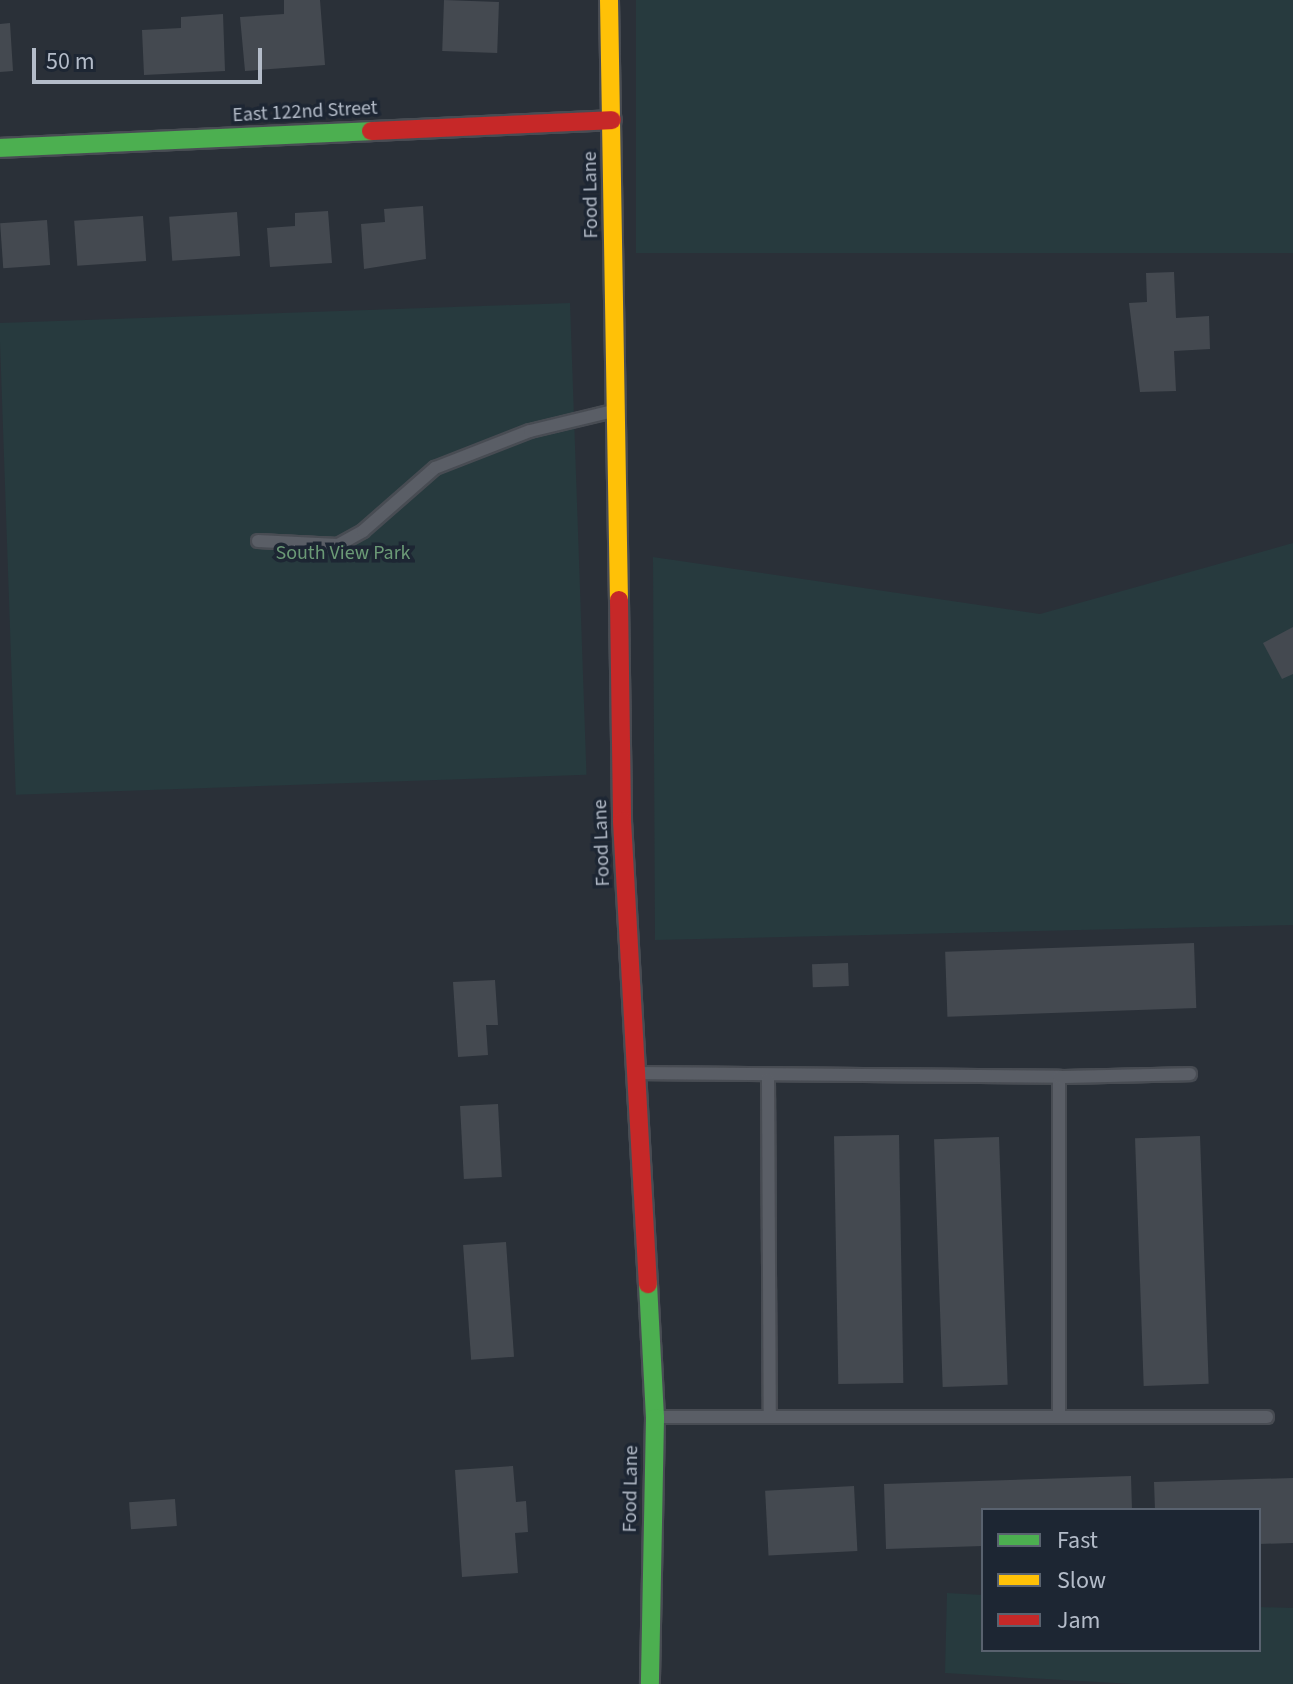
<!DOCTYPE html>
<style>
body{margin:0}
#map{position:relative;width:1293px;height:1684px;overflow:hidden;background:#2a3038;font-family:"Source Sans 3",sans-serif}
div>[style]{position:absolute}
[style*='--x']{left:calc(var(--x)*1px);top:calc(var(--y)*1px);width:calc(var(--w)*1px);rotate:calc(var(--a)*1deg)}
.green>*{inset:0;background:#273a3e;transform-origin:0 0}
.building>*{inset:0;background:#444950;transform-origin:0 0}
.roads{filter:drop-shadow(2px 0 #484c53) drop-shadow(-2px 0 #484c53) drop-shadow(0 2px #484c53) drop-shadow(0 -2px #484c53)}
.lane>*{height:12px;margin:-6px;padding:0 6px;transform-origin:6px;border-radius:6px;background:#5a5e66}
.fast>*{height:18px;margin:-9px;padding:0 9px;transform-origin:9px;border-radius:9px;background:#4caf50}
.slow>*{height:18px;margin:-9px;padding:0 9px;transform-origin:9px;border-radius:9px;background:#ffc107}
.jam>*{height:18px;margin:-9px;padding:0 9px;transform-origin:9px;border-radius:9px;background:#c62828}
span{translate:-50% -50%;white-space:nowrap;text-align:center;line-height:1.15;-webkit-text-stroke:7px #1d2633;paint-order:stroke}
.street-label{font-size:20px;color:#b4bcc9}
.park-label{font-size:20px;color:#6b9a76}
.legend{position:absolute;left:981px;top:1508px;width:280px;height:144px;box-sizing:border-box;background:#1d2633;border:2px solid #59626f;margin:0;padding:10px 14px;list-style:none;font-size:24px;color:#b4bcc9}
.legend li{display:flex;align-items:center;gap:16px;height:40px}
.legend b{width:40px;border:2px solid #59626f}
.scale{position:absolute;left:32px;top:48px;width:230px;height:36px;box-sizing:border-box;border:4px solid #b4bcc9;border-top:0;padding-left:10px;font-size:24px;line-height:28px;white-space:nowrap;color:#b4bcc9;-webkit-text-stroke:6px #1d2633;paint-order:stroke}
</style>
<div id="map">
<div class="green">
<div style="left:636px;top:0;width:657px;height:253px"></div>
<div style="left:570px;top:303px;width:472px;height:571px;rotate:88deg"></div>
<div style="clip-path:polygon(1293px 543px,1293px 925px,655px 940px,653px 557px,1040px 614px)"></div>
<div style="clip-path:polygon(947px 1593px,983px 1595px,983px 1650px,1259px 1650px,1259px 1607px,1293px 1608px,1293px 1684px,1133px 1684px,945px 1673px)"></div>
</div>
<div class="building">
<div style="clip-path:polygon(284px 0,320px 0,325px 65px,245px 71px,240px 17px,284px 14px)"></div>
<div style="left:444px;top:0;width:55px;height:51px;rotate:2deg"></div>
<div style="clip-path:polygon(223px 14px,225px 71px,144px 75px,142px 30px,181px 28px,181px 17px)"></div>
<div style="clip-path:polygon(10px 23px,13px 71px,0 72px,0 24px)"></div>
<div style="clip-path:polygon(423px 206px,426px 259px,364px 269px,361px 224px,385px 222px,384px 209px)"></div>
<div style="clip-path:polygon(328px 211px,332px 263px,270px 267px,267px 228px,295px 226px,295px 213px)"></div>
<div style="left:237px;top:212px;width:44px;height:68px;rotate:86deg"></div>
<div style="left:143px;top:216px;width:45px;height:69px;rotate:86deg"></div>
<div style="left:47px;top:220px;width:45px;height:47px;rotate:86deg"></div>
<div style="clip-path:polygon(1174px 272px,1176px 318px,1209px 316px,1210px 349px,1174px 351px,1176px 391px,1140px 392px,1129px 303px,1147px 302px,1146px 273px)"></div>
<div style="clip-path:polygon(1293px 627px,1293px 674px,1282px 679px,1263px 643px)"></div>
<div style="left:1194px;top:943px;width:65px;height:249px;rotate:88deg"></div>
<div style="left:848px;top:963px;width:23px;height:36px;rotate:88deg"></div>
<div style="clip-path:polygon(495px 980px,498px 1025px,486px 1025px,488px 1055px,458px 1057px,453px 982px)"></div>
<div style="left:498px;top:1104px;width:73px;height:38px;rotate:87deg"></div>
<div style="left:899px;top:1135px;width:248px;height:65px;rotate:89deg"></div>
<div style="left:1200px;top:1136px;width:248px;height:65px;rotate:88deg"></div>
<div style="left:999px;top:1137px;width:248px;height:65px;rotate:88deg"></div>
<div style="left:506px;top:1242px;width:115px;height:43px;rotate:86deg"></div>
<div style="clip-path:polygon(513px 1466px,516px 1502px,526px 1501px,528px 1532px,515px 1533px,518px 1573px,462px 1577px,455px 1470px)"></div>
<div style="clip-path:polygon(1131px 1476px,1132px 1510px,983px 1510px,983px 1546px,886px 1549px,884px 1484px)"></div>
<div style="clip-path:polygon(1293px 1478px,1293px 1543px,1259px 1544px,1259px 1510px,1155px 1510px,1154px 1482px)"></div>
<div style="left:854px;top:1486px;width:65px;height:89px;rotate:87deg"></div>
<div style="left:175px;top:1499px;width:27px;height:46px;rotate:86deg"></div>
</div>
<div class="roads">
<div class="lane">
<div style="--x:258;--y:541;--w:80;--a:2.9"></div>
<div style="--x:338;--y:545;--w:29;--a:-29"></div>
<div style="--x:363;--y:531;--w:96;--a:-41.2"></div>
<div style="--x:435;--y:468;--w:102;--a:-21.3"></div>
<div style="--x:530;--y:431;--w:85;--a:-13.5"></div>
<div style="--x:640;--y:1073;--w:419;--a:0.5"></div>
<div style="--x:1059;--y:1077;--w:338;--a:90"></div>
<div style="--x:1059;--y:1077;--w:131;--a:-1.3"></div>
<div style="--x:768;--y:1079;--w:334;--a:89.7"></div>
<div style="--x:658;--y:1417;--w:609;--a:0"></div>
</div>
<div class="fast">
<div style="--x:0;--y:148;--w:371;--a:-2.6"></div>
<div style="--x:648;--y:1284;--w:134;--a:87"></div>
<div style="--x:655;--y:1418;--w:266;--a:91.1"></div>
</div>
<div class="slow">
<div style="--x:609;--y:0;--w:600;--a:89.05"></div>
</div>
<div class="jam">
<div style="--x:371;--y:131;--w:241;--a:-2.6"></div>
<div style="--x:619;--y:600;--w:221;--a:89.2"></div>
<div style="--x:622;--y:821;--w:464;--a:86.8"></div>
</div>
</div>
<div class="street-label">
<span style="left:305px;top:112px;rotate:-3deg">East 122nd Street</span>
<span style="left:591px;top:195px;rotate:-91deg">Food Lane</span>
<span style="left:602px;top:843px;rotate:-92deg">Food Lane</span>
<span style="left:631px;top:1489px;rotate:-89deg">Food Lane</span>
</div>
<div class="park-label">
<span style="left:343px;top:553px">South View Park</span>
</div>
<ul class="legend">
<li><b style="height:10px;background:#4caf50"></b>Fast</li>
<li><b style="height:10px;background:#ffc107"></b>Slow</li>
<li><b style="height:10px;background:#c62828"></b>Jam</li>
</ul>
<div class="scale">50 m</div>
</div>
